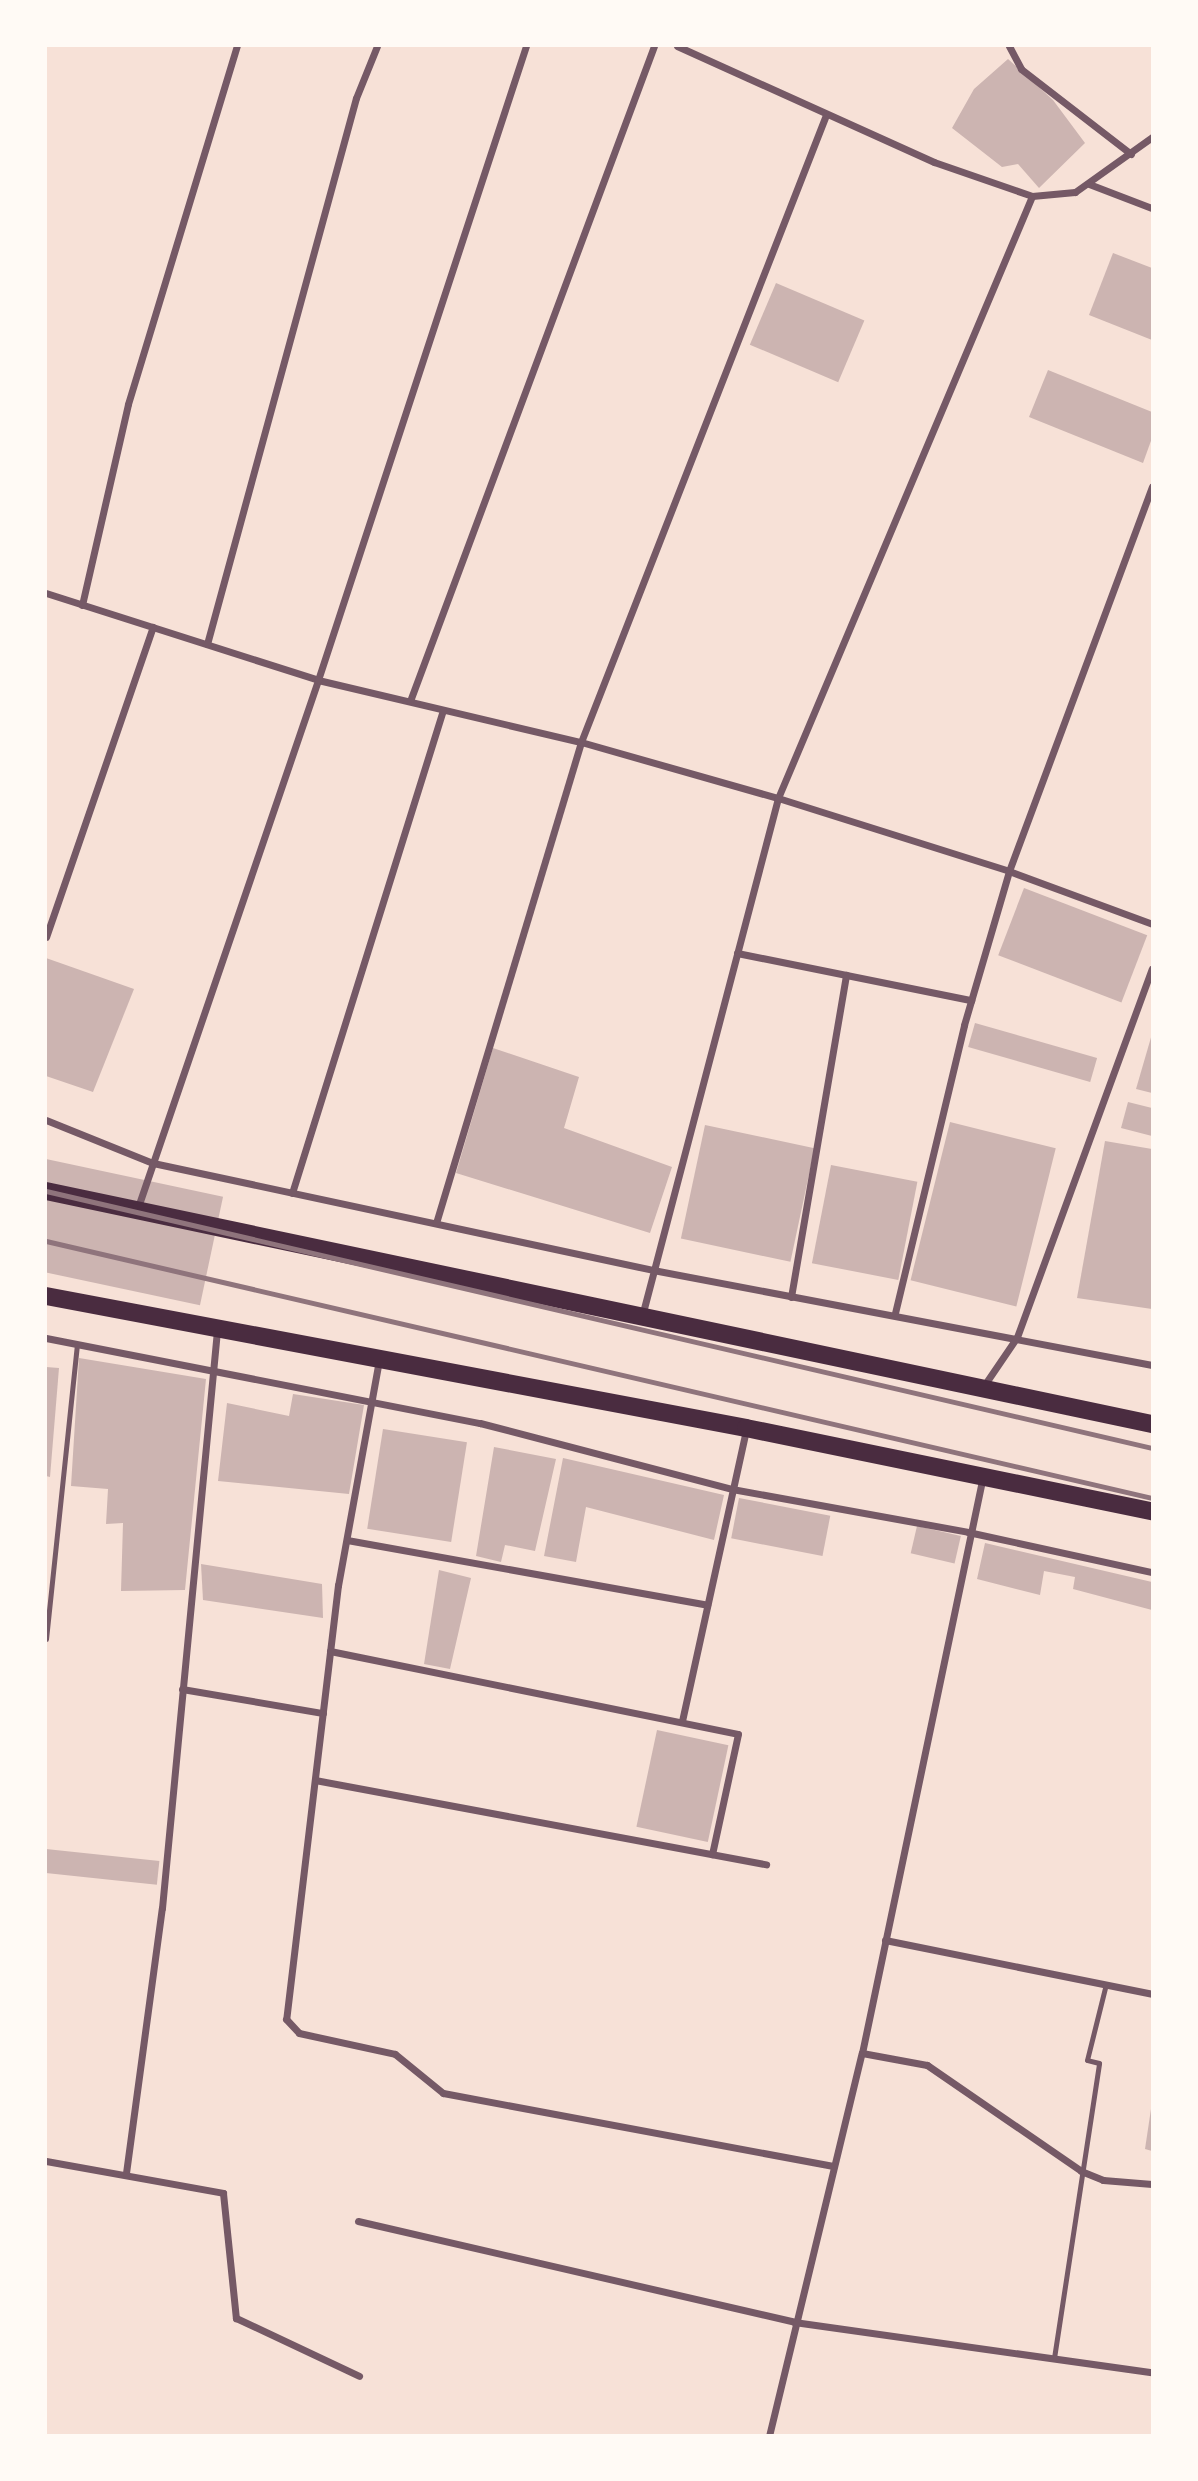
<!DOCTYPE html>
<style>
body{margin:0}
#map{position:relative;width:1198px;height:2481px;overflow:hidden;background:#f7e1d7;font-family:Lato,sans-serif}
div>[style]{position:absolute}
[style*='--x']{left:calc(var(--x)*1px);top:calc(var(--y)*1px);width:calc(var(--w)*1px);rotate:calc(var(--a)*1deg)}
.building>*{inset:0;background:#ccb4b1;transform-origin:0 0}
.service>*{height:5px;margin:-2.5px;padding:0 2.5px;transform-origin:2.5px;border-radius:2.5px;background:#755966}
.minor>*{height:7px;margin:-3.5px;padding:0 3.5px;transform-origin:3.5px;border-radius:3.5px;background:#755966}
.primary>*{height:18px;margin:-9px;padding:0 9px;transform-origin:9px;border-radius:9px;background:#4a2c40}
.rail>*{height:5px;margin:-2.5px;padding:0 2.5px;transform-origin:2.5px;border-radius:2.5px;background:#8f747c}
span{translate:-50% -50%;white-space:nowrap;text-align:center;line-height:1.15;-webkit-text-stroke:5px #fffaf5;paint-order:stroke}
.frame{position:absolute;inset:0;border:47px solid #fffaf5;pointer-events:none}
</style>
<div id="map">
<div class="building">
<div style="clip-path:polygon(1008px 59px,1053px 100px,1085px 143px,1039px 188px,1018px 164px,1002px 167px,952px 128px,974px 89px)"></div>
<div style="clip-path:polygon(1113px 253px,1152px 268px,1152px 340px,1089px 315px)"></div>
<div style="left:776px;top:283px;width:96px;height:67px;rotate:23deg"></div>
<div style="clip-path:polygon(1048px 370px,1152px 412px,1152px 438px,1143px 463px,1029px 417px)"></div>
<div style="left:1024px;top:888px;width:132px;height:72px;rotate:21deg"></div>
<div style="clip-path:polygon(46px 958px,134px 989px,93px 1092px,46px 1076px)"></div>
<div style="left:975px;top:1023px;width:127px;height:25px;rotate:16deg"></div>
<div style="clip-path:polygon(1152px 1034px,1152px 1093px,1136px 1089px)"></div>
<div style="clip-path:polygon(493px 1048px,579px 1077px,564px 1128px,672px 1167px,650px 1233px,456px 1173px)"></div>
<div style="clip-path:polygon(1128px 1102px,1152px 1108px,1152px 1136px,1121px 1128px)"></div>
<div style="left:950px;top:1122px;width:109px;height:163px;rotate:14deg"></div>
<div style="left:705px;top:1125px;width:112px;height:116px;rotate:12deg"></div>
<div style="clip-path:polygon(1105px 1141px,1152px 1149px,1152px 1309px,1077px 1298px)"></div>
<div style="left:46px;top:1159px;width:181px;height:111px;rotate:12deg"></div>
<div style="left:831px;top:1165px;width:88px;height:100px;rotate:11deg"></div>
<div style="clip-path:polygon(79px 1358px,206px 1379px,185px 1590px,121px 1591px,123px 1523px,106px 1524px,108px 1489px,71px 1486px)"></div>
<div style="clip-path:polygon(46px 1367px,59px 1368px,50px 1477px,46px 1476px)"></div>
<div style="clip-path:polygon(293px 1394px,364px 1405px,349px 1494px,218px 1481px,227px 1403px,289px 1416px)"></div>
<div style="left:383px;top:1429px;width:85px;height:101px;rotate:9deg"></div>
<div style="clip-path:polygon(494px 1447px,556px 1459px,535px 1551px,505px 1545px,501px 1562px,476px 1556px)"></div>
<div style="clip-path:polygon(563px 1458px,724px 1495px,714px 1540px,586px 1507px,576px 1562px,544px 1556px)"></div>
<div style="left:739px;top:1498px;width:93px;height:41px;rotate:11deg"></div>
<div style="left:917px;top:1526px;width:45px;height:28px;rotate:13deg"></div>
<div style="clip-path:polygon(985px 1543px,1152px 1582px,1152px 1610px,1073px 1589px,1075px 1577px,1044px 1571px,1040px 1595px,977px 1579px)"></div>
<div style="clip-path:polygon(201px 1564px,322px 1584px,323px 1618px,203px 1600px)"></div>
<div style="clip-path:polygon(439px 1570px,471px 1578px,450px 1669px,424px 1664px)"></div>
<div style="left:657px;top:1730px;width:73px;height:99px;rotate:12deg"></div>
<div style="left:46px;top:1849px;width:114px;height:24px;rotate:6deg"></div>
<div style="clip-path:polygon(1151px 2109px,1152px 2109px,1152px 2151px,1145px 2149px)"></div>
</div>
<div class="service">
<div style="--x:46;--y:1639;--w:297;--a:-84"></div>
<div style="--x:1054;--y:2358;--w:298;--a:-81.3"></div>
<div style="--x:1099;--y:2063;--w:12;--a:-166"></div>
<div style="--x:1087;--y:2060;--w:78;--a:-76"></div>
</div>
<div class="minor">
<div style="--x:677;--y:46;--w:282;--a:24.3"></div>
<div style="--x:934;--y:162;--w:104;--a:19.1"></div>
<div style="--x:1032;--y:196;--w:43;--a:-5.3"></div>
<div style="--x:1075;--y:192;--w:95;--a:-35.5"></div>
<div style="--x:1009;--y:46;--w:26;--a:62"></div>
<div style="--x:1021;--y:69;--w:139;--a:37.7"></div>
<div style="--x:1089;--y:184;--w:67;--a:20.9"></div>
<div style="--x:46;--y:593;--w:286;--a:17.7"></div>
<div style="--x:318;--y:680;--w:270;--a:13.3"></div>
<div style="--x:581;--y:742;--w:205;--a:15.9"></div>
<div style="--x:778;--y:798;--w:242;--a:17.5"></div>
<div style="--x:1009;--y:871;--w:153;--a:20.3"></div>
<div style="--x:82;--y:605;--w:206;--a:-77.1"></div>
<div style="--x:128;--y:404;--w:374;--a:-73.1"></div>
<div style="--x:207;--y:644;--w:566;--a:-74.74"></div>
<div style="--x:356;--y:98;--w:56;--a:-68"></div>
<div style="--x:410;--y:701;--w:699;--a:-69.57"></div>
<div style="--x:46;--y:937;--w:328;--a:-71"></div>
<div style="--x:737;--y:953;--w:239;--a:11.4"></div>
<div style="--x:46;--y:1120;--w:115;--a:21.9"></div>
<div style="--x:153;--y:1163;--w:511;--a:12.08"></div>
<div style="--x:653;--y:1270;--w:508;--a:10.78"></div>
<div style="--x:292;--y:1193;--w:506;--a:-72.64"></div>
<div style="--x:137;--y:1210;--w:560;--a:-71.14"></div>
<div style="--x:318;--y:680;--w:667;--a:-71.84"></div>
<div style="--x:436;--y:1223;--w:502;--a:-73.22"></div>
<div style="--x:581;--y:742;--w:673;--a:-68.66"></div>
<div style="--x:791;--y:1297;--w:327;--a:-80.3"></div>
<div style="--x:895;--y:1313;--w:296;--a:-76.5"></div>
<div style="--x:964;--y:1025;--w:160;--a:-73.7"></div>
<div style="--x:1009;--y:871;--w:410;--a:-69.6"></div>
<div style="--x:642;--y:1316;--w:536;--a:-75.29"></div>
<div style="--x:778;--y:798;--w:653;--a:-67.12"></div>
<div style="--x:46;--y:1338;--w:442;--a:11.1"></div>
<div style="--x:480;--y:1423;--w:260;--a:14.7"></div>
<div style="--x:732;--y:1489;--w:240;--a:10.3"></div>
<div style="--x:968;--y:1532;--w:188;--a:12.3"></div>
<div style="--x:379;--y:1360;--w:229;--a:100.3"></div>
<div style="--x:338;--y:1585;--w:437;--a:96.8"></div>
<div style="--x:286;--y:2019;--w:19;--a:47"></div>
<div style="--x:299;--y:2033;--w:98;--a:12.3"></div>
<div style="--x:395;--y:2054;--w:62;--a:39.1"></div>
<div style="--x:443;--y:2093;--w:397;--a:10.6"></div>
<div style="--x:983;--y:1387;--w:60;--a:-55.8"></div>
<div style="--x:1017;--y:1337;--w:392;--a:-69.9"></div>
<div style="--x:347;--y:1540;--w:366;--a:10.2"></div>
<div style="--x:330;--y:1651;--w:416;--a:11.5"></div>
<div style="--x:738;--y:1734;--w:123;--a:102.2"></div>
<div style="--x:182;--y:1689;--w:143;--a:9.7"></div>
<div style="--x:682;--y:1721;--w:299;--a:-77.6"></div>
<div style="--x:315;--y:1780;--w:459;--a:10.6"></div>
<div style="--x:885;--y:1940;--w:272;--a:11.4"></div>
<div style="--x:862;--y:2053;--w:66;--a:10.5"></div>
<div style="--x:927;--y:2065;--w:187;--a:34.5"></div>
<div style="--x:1081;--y:2171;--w:24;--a:22"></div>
<div style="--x:1103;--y:2180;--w:49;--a:4.7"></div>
<div style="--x:46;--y:2161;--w:180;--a:10.2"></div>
<div style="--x:223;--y:2193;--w:126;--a:84.1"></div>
<div style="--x:236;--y:2318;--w:136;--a:25.2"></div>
<div style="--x:126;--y:2173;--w:267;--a:-82.3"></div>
<div style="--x:162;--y:1908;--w:581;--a:-84.56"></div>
<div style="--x:358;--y:2221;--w:448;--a:13"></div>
<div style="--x:794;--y:2322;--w:361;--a:8"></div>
<div style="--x:769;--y:2436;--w:394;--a:-76.4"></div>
<div style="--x:862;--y:2053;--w:590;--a:-78.16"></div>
</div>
<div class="primary">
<div style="--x:46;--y:1191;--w:1130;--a:11.9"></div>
<div style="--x:46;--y:1296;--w:712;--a:10.68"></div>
<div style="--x:746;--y:1428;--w:414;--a:11.6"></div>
</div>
<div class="rail">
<div style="--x:46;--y:1191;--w:1135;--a:13.08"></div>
<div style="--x:46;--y:1241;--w:1135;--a:13.08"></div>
</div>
<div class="frame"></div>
</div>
